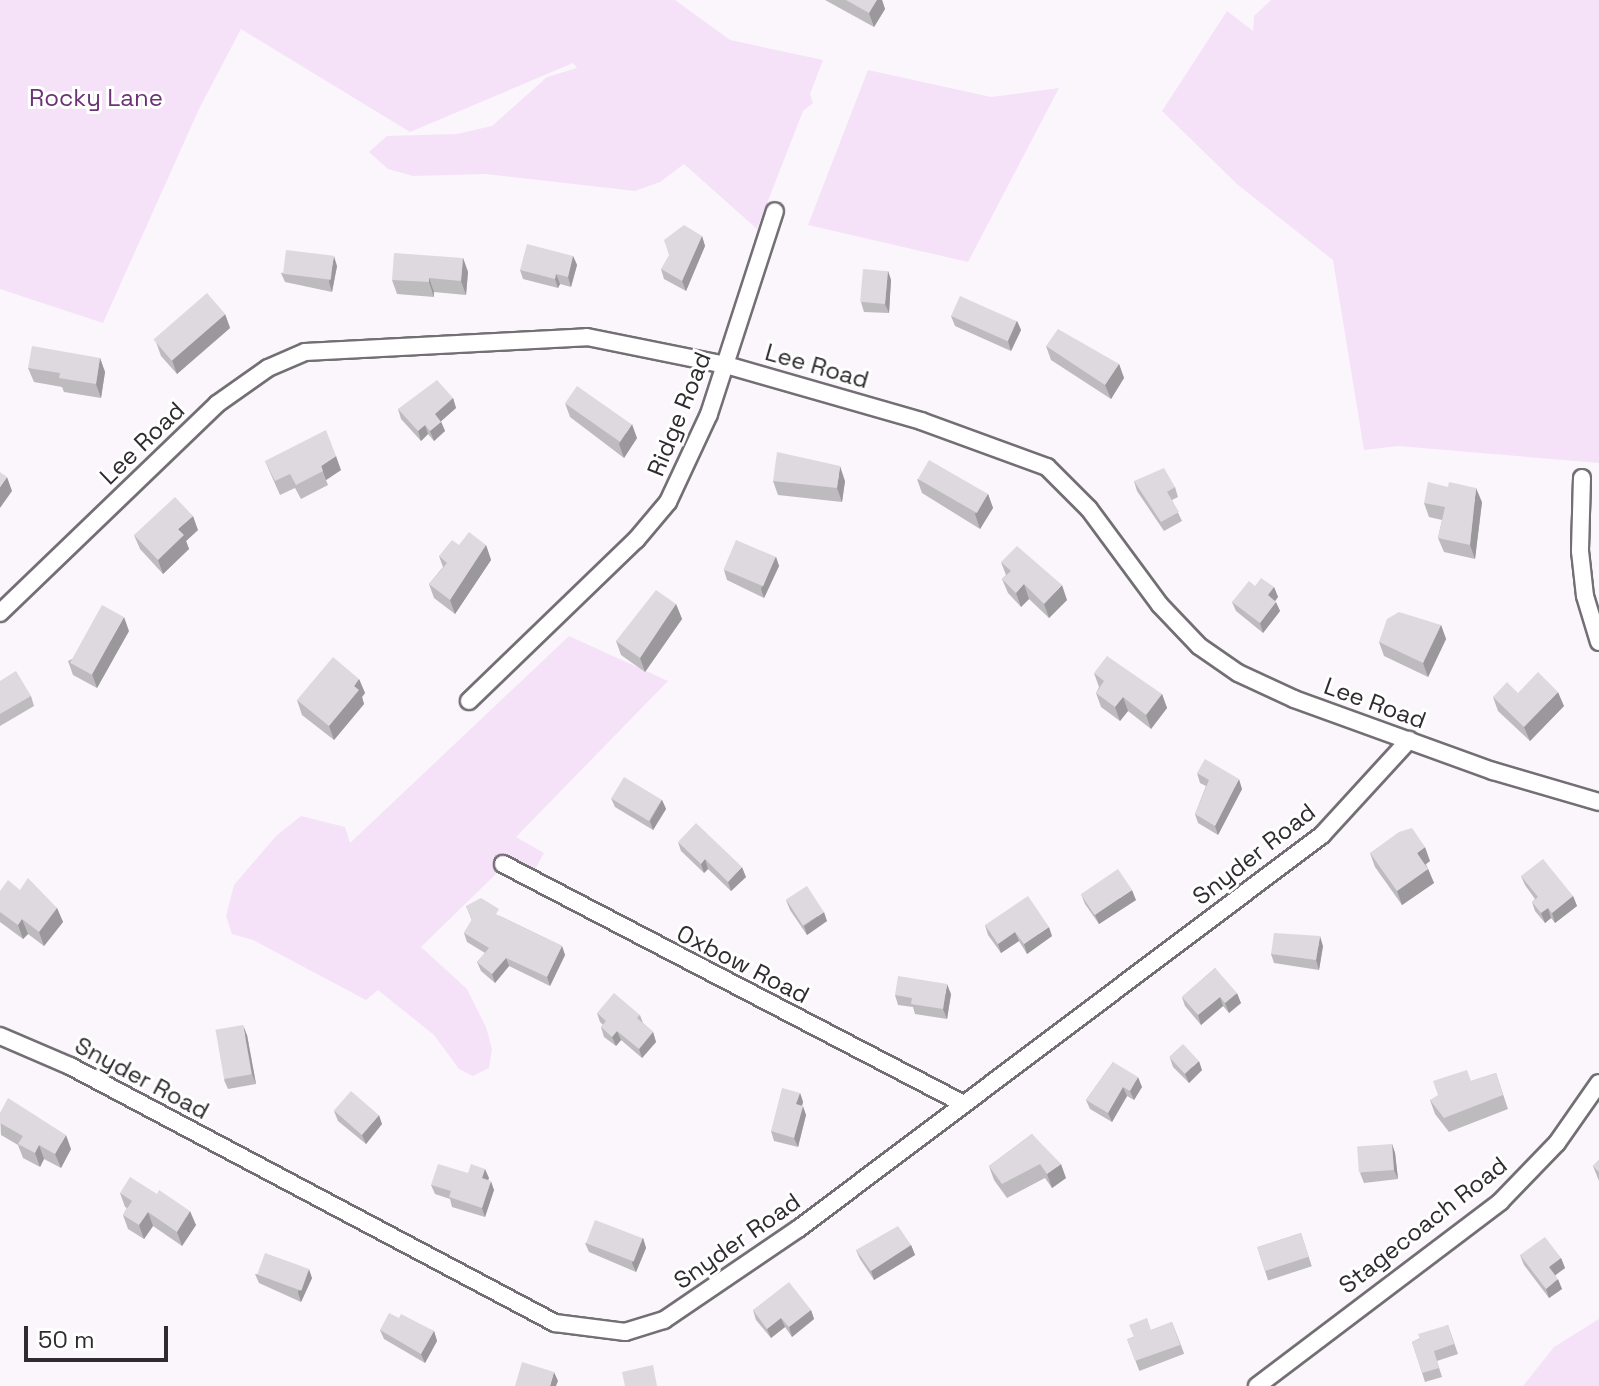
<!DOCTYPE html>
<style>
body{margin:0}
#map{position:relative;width:1599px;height:1386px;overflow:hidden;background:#faf6fb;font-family:"Space Grotesk",sans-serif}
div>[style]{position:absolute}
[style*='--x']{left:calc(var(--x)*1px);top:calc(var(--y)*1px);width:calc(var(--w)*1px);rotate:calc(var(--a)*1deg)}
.green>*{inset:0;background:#f5e2f8}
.roads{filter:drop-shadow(2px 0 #736f74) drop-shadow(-2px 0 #736f74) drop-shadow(0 2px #736f74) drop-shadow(0 -2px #736f74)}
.street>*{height:16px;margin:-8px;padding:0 8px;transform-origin:8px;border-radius:8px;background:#fff}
.wall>*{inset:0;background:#bebbbf;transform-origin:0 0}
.shaded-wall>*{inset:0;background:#9b989b}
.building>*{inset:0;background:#ddd9de;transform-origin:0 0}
span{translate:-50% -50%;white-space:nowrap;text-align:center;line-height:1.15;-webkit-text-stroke:6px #fff;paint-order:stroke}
.park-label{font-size:24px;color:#6b3275}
.street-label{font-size:24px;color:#2e2c2e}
.scale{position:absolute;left:24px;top:1326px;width:144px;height:36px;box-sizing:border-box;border:4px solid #2e2c2e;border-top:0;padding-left:10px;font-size:24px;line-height:28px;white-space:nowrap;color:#2e2c2e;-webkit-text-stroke:6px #fff;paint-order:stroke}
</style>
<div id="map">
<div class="green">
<div style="clip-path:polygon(0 0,675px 0,730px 40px,823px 60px,810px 94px,813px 103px,803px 111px,757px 229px,684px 164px,660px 182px,635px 191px,486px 174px,413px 176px,388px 169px,369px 152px,387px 136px,457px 134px,492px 126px,547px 77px,577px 68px,573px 63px,410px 132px,241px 29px,199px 109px,103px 323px,0 289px)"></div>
<div style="clip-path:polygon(1271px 0,1599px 0,1599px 463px,1398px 446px,1364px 450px,1333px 260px,1238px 185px,1162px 111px,1227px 11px,1253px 31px,1254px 16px)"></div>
<div style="clip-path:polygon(868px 70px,991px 97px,1059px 88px,968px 262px,808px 225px)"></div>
<div style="clip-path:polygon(569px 636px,668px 681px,516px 837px,544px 853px,527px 884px,500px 870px,421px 947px,467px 989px,486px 1027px,492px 1049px,489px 1068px,473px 1076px,459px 1069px,434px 1035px,378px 990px,366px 1000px,253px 940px,232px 934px,226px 916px,234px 885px,276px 836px,301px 816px,345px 827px,350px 843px)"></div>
<div style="clip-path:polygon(1599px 1319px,1599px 1386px,1523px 1386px,1554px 1347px)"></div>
</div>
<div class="roads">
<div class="street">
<div style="--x:1582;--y:478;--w:73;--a:91.6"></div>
<div style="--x:1580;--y:551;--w:45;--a:83.7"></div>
<div style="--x:1585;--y:596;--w:48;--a:73.1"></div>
<div style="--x:0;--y:613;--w:301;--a:-43.9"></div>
<div style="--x:217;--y:404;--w:62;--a:-35.2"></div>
<div style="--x:268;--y:368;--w:40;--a:-23.4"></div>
<div style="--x:305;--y:352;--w:282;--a:-3"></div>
<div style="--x:587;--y:337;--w:142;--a:11.4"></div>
<div style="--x:726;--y:365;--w:203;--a:16"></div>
<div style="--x:921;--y:421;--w:134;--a:20.1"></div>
<div style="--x:1047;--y:467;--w:59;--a:45"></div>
<div style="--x:1089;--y:509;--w:119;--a:53.5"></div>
<div style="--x:1160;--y:605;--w:57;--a:46.4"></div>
<div style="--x:1199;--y:646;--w:47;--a:34.7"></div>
<div style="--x:1238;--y:673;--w:62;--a:24.9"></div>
<div style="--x:1294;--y:699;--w:212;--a:19.9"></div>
<div style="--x:1493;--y:771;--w:110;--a:16.3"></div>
<div style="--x:469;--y:701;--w:232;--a:-44"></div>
<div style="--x:636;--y:540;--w:50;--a:-49.9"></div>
<div style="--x:668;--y:502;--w:97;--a:-65"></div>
<div style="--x:709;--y:414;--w:213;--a:-72"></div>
<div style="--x:503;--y:864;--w:517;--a:27.51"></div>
<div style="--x:0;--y:1036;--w:76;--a:23.2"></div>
<div style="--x:70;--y:1066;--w:549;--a:27.92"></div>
<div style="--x:555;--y:1323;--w:71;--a:7.3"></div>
<div style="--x:625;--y:1332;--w:41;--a:-17.1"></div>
<div style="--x:664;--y:1320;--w:162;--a:-34.2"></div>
<div style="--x:798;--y:1229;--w:656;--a:-36.94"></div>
<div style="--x:1322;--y:835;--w:129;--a:-47.5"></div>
<div style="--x:1257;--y:1386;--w:305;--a:-37.1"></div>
<div style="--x:1500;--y:1202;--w:82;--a:-46"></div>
<div style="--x:1557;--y:1143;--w:73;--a:-55"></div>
</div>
</div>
<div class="wall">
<div style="clip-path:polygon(825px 0,882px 0,885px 9px,874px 27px)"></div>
<div style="clip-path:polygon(702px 236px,705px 246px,686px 291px,664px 279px,661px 269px)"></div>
<div style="clip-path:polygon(573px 256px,577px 265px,571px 287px,560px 284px,558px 288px,523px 279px,520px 270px)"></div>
<div style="clip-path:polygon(463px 258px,468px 272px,466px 295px,434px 292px,434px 297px,397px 294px,392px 280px)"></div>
<div style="clip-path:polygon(337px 266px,332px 292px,285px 282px,281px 273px)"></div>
<div style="clip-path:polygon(888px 271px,891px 280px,889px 313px,864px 312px,861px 302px)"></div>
<div style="clip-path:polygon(225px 314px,230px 328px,177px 374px,161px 356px,156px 342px)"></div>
<div style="clip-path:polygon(951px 316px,1017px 321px,1021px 330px,1011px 351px,955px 326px)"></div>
<div style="clip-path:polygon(1046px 346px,1119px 364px,1124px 378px,1111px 399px,1051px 360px)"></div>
<div style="clip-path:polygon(100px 358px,105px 372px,101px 398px,64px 392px,62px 387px,34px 382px,28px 368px)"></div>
<div style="clip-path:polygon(453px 398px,456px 408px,441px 421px,445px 431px,434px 441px,428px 434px,421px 441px,401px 419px,398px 409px)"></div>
<div style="clip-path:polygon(565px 403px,637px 438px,624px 458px,570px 417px)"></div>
<div style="clip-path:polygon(265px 461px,341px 470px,326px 480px,328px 485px,301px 499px,295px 488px,280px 495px)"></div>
<div style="clip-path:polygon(917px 479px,988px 494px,993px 508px,980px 529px,922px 493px)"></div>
<div style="clip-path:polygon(773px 481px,845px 481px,842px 502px,778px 495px)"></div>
<div style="clip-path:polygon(1134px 481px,1175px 487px,1178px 497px,1172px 500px,1182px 521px,1164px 531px,1137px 491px)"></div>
<div style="clip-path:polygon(1482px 502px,1475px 559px,1444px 552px,1438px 538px,1442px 520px,1429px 517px,1424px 503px)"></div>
<div style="clip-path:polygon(198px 530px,186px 541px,189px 549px,163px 574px,140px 549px,134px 535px)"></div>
<div style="clip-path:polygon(459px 545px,486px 545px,491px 560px,455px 614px,434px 598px,429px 584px,443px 567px,439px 556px)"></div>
<div style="clip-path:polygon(776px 557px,779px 566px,764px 598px,727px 580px,724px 570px)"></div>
<div style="clip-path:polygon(1001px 562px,1067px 600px,1049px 618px,1029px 599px,1021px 607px,1008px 593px,1002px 579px,1006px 575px)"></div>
<div style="clip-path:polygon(1255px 586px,1274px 587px,1278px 597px,1275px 601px,1280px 611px,1263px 633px,1236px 611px,1232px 602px)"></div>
<div style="clip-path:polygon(676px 604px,682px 619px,645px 672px,621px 655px,616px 641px)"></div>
<div style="clip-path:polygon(1441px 625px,1446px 639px,1428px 677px,1384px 656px,1379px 642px)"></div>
<div style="clip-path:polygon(129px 631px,97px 688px,73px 675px,68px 661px)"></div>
<div style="clip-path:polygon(1094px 673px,1162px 694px,1167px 708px,1151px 729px,1128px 711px,1120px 721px,1101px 707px,1096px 693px,1099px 687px)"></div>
<div style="clip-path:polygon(359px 679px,365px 693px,362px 697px,364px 704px,334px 740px,302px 715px,297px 700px)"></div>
<div style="clip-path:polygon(0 681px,31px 696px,34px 706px,0 726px)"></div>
<div style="clip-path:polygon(1518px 693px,1564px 706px,1530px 741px,1498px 711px,1493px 697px)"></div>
<div style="clip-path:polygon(1197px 773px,1242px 789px,1218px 835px,1198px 823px,1195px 814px,1206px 786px,1200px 783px)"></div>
<div style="clip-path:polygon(611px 798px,662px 800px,666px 809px,653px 830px,615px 807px)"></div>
<div style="clip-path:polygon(678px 842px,746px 877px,731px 891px,708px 869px,704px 873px,681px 851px)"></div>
<div style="clip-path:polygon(1370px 853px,1430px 861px,1426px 864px,1434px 883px,1402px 905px,1375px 867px)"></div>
<div style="clip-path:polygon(1521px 876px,1573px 896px,1577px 906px,1555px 923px,1551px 918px,1545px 923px,1535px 911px,1532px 902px,1535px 899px,1525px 885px)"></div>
<div style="clip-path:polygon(20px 890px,57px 908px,63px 922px,44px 946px,28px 934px,23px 939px,0 922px,0 891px)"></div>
<div style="clip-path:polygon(1081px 894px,1136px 900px,1099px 924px,1085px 904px)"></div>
<div style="clip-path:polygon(786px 900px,827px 921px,807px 935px,790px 910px)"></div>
<div style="clip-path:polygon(466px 906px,502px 917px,562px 946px,565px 955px,550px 986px,509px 966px,495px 983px,481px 971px,477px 962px,485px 953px,467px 942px,464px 933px,472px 920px)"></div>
<div style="clip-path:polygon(985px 925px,1052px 936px,1027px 954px,1019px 941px,1001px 953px,988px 935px)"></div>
<div style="clip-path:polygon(1323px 946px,1319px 970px,1274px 963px,1271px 954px)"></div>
<div style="clip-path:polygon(1215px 968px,1241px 1003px,1229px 1013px,1223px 1006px,1201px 1025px,1185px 1006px,1182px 997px)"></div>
<div style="clip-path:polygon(951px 994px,947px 1019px,915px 1014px,913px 1007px,898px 1005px,895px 995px)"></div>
<div style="clip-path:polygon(597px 1013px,640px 1015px,643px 1023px,653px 1032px,656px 1042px,642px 1058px,621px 1040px,616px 1046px,604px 1037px,601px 1027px,603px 1025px,600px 1022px)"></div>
<div style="clip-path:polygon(247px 1035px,256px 1084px,228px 1089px,224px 1080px)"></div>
<div style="clip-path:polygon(1170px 1058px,1202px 1070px,1189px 1083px,1173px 1067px)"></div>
<div style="clip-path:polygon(1113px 1062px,1142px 1087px,1134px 1100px,1127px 1096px,1112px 1122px,1090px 1109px,1086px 1100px)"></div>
<div style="clip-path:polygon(1496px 1073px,1508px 1109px,1449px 1132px,1435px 1114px,1430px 1100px,1471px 1081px)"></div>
<div style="clip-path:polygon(800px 1093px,803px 1102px,802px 1106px,806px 1115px,798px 1147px,774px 1141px,771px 1131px)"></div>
<div style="clip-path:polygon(334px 1111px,382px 1124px,366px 1144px,338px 1121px)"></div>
<div style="clip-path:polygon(0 1113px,71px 1149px,61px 1168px,44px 1159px,40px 1167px,23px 1158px,18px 1145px,1px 1135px)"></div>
<div style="clip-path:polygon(1032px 1134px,1066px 1178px,1052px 1188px,1045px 1178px,1007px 1198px,994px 1180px,989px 1166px)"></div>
<div style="clip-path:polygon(1392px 1144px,1395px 1153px,1398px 1179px,1364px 1183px,1360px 1173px)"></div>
<div style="clip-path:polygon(1599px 1160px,1599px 1181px,1593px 1166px)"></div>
<div style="clip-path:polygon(485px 1169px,488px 1180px,494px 1190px,485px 1217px,452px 1207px,450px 1199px,435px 1194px,431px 1185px)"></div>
<div style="clip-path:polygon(120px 1193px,157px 1194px,196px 1225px,182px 1246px,153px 1226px,144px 1239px,128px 1229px,123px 1215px,127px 1208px,125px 1207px)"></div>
<div style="left:1301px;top:1233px;width:35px;height:46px;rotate:72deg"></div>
<div style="clip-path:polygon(643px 1238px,646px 1248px,636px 1272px,589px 1252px,585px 1243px)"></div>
<div style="clip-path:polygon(911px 1245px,915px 1255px,874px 1280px,860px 1259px,856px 1250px)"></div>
<div style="clip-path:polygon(1520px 1255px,1561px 1258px,1565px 1268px,1555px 1275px,1562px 1289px,1549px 1298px,1524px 1265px)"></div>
<div style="clip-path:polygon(255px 1274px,312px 1278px,301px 1302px,259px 1283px)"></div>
<div style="clip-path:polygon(753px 1310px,811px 1310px,814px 1319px,792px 1337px,785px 1327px,771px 1338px,756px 1320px)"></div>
<div style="clip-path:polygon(399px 1318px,434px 1331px,437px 1341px,425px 1363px,384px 1339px,380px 1330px)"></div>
<div style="left:1172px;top:1322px;width:34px;height:48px;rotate:69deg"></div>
<div style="clip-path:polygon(1448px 1325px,1458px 1354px,1437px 1361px,1442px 1377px,1425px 1382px,1412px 1342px)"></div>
</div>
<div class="shaded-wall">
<div style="clip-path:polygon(876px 0,882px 0,885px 9px,874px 27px,869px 13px)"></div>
<div style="clip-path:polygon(702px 236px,705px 246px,686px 291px,682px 281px)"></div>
<div style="clip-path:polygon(334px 256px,337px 266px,332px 292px,329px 282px)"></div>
<div style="clip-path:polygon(573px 256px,577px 265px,571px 287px,568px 277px)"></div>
<div style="clip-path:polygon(463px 258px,468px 272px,466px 295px,461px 281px)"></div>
<div style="clip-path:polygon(888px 271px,891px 280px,889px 313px,885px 304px)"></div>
<div style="clip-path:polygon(556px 274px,560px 284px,558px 288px,555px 279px)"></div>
<div style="clip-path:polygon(429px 278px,434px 292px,434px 297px,429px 282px)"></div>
<div style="clip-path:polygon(225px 314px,230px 328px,177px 374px,172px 360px)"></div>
<div style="clip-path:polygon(1017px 321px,1021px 330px,1011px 351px,1008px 341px)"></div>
<div style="clip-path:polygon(100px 358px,105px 372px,101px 398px,96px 384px)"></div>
<div style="clip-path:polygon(1119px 364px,1124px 378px,1111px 399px,1105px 385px)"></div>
<div style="clip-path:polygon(453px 398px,456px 408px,438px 424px,435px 414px)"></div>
<div style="clip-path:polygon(441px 422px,445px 431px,434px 441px,430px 431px)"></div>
<div style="clip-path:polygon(632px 424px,637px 438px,624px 458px,619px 444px)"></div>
<div style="clip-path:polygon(425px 425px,428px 434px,421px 441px,418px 431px)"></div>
<div style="clip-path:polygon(336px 456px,341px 470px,326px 480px,321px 466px)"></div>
<div style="clip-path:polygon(840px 466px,845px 481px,842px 502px,837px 488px)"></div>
<div style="clip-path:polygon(7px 477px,12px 491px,0 508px,0 487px)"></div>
<div style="clip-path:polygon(1476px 488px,1482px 502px,1475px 559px,1470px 545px)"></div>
<div style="clip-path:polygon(988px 494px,993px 508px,980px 529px,975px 514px)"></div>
<div style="clip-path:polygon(193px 516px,198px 530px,186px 541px,189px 549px,163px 574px,158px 560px,178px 529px)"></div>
<div style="clip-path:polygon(486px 545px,491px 560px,455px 614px,450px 600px)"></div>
<div style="clip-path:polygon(776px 557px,779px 566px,764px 598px,761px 589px)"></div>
<div style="clip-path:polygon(1024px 584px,1029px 599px,1021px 607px,1016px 593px)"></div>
<div style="clip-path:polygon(1062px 585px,1067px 600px,1049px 618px,1044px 604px)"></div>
<div style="clip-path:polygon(1274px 587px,1278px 597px,1272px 605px,1268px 595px)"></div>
<div style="clip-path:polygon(1276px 602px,1280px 611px,1263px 633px,1260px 623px)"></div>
<div style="clip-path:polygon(676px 604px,682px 619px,645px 672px,640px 658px)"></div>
<div style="clip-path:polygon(124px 617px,129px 631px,97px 688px,92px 674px)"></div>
<div style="clip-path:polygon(1441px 625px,1446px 639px,1428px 677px,1423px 663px)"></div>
<div style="clip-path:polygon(359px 679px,365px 693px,362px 697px,364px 704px,334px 740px,329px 726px)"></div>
<div style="clip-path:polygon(1558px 692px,1564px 706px,1530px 741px,1524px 727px)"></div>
<div style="clip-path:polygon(1162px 694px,1167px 708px,1151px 729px,1146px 715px)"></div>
<div style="clip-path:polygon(1123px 697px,1128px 711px,1120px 721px,1115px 707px)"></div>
<div style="clip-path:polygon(1239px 779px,1242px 789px,1218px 835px,1215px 826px)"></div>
<div style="clip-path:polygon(662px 800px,666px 809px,653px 830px,650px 821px)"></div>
<div style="clip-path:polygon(1425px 847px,1430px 861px,1422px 867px,1417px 853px)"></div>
<div style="clip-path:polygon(705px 859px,708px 869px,704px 873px,701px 864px)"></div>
<div style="clip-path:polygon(742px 867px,746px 877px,731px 891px,728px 882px)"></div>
<div style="clip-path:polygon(1428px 869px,1434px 883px,1402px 905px,1397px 891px)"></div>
<div style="clip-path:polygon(1132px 890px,1136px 900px,1099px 924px,1095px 915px)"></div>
<div style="clip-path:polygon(1573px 896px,1577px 906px,1555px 923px,1552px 913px)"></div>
<div style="clip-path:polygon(57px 908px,63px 922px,44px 946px,39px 932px)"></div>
<div style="clip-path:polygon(1548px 908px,1551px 918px,1545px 923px,1541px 913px)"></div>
<div style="clip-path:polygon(824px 912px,827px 921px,807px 935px,804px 926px)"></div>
<div style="clip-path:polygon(22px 919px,28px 934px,23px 939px,18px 925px)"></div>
<div style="clip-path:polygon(1049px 927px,1052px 936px,1027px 954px,1024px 944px)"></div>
<div style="clip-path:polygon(1015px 932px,1019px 941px,1001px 953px,998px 944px)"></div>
<div style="clip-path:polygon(1320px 936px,1323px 946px,1319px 970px,1316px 960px)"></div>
<div style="clip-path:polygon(562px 946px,565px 955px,550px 986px,547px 977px)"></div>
<div style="clip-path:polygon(506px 958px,509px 966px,495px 983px,492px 974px)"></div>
<div style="clip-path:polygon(947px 984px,951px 994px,947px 1019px,943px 1009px)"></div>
<div style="clip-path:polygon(1237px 993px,1241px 1003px,1229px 1013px,1225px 1003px)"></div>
<div style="clip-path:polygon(1220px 997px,1223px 1006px,1201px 1025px,1198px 1015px)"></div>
<div style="clip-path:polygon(243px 1025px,247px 1035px,256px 1084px,252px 1074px)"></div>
<div style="clip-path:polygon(617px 1031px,621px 1040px,616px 1046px,612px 1037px)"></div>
<div style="clip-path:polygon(653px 1032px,656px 1042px,642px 1058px,639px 1049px)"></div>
<div style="clip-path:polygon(1199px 1061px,1202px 1070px,1189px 1083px,1185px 1074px)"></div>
<div style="clip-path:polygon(1138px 1077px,1142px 1087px,1134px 1100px,1130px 1091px)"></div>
<div style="clip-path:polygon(1123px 1087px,1127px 1096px,1112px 1122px,1108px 1113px)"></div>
<div style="clip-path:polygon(800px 1093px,803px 1102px,800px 1113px,796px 1104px)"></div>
<div style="clip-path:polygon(803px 1106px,806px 1115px,798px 1147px,794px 1138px)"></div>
<div style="clip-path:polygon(379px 1115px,382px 1124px,366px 1144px,362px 1135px)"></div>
<div style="clip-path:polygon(66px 1135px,71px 1149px,61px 1168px,55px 1154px)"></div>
<div style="clip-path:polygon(1392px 1144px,1395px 1153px,1398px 1179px,1394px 1170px)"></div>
<div style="clip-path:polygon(39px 1145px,44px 1159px,40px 1167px,35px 1153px)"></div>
<div style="clip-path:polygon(1061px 1164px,1066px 1178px,1052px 1188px,1047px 1174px)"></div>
<div style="clip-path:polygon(485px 1169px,489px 1178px,486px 1188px,482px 1178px)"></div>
<div style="clip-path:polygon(491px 1181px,494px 1190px,485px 1217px,482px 1208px)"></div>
<div style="clip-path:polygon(190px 1211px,196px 1225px,182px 1246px,177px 1232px)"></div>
<div style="clip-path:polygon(148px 1212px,153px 1226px,144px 1239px,139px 1225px)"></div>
<div style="clip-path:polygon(643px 1238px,646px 1248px,636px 1272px,632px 1263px)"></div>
<div style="clip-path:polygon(911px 1245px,915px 1255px,874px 1280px,871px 1271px)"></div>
<div style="clip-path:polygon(1561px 1258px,1565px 1268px,1553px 1277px,1549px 1267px)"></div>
<div style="clip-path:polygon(309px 1269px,312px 1278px,301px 1302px,298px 1292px)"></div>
<div style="clip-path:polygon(1558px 1279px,1562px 1289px,1549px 1298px,1546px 1289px)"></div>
<div style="clip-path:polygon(811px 1310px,814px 1319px,792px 1337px,789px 1327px)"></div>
<div style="clip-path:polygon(781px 1318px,785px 1327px,771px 1338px,767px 1329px)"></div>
<div style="clip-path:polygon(434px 1331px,437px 1341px,425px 1363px,421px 1354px)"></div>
<div style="clip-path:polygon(554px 1372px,558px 1381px,556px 1386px,550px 1386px)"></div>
</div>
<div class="building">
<div style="clip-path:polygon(846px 0,877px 0,869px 13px)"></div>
<div style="clip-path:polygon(684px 225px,702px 236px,682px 281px,661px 269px,669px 255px,664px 240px)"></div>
<div style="clip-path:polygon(527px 244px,573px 256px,568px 277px,556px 274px,555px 279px,520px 270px)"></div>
<div style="left:286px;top:250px;width:48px;height:24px;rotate:7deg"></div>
<div style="clip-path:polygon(394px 253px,463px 258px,461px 281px,429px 278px,429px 282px,392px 280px)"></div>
<div style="left:863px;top:269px;width:25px;height:33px;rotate:5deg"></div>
<div style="left:207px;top:293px;width:28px;height:71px;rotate:49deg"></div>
<div style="left:960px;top:296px;width:62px;height:22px;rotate:24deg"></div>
<div style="clip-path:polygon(1058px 329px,1119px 364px,1105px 385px,1046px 346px)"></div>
<div style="clip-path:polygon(32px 346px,100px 358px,96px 384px,59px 378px,60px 373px,28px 368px)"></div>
<div style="clip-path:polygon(437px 380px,453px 398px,435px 414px,441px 422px,430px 431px,425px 425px,418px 431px,398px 409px)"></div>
<div style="left:577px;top:386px;width:67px;height:21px;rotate:35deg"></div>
<div style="clip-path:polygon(326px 430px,336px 456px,321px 466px,323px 471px,296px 485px,290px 474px,275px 481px,265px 461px)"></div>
<div style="clip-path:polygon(777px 452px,840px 466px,837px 488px,773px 481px)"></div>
<div style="left:929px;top:460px;width:68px;height:22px;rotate:30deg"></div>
<div style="clip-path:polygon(1164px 468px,1175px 487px,1167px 492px,1179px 512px,1161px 522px,1134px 481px)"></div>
<div style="clip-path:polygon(0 472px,7px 477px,0 487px)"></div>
<div style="clip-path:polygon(1428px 482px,1448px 487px,1449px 482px,1476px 488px,1470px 545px,1438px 538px,1445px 507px,1424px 503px)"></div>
<div style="clip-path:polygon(175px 497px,193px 516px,178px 529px,184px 535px,158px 560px,134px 535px)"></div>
<div style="clip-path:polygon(469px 532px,486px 545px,450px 600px,429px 584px,447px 563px,439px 556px,452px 540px,459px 545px)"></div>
<div style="left:736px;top:540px;width:43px;height:32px;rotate:23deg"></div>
<div style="clip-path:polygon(1017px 546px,1062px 585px,1044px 604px,1024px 584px,1016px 593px,1002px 579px,1011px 571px,1001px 562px)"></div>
<div style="clip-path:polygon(1261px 578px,1274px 587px,1268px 595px,1276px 602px,1260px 623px,1232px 602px,1249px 581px,1255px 586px)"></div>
<div style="clip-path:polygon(656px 590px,676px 604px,640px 658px,616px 641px)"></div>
<div style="left:102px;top:605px;width:25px;height:66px;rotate:29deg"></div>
<div style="clip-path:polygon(1399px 612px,1441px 625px,1423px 663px,1379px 642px,1387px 619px)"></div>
<div style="clip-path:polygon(1107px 656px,1162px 694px,1146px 715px,1123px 697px,1115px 707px,1096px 693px,1104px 681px,1094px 673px)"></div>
<div style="clip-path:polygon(333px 657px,359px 679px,354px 686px,359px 690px,329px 726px,297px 700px)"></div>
<div style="clip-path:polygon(16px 671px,31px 696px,0 714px,0 681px)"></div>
<div style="clip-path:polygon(1538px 672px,1558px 692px,1524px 727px,1493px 697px,1507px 682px,1518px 693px)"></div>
<div style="clip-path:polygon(1205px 759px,1239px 779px,1215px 826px,1195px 814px,1209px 780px,1197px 773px)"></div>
<div style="left:624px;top:777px;width:44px;height:25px;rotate:31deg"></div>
<div style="clip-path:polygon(696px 823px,742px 867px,728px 882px,705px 859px,701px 864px,678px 842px)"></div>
<div style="clip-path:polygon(1412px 828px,1425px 847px,1417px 853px,1428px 869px,1397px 891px,1370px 853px,1399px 832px)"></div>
<div style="clip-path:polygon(1543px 859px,1573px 896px,1552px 913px,1548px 908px,1541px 913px,1532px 902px,1538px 897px,1521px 876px)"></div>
<div style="left:1118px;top:869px;width:25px;height:45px;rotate:56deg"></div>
<div style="clip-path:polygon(28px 878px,57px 908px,39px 932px,22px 919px,18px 925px,0 912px,0 891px,8px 880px,20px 890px)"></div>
<div style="left:807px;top:886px;width:31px;height:25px;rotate:57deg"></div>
<div style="clip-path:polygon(1028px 896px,1049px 927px,1024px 944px,1015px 932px,998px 944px,985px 925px)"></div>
<div style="clip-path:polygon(481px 898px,499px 909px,496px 914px,562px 946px,547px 977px,506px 958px,492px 974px,477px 962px,489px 948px,464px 933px,472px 919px,466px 906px)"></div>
<div style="clip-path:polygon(1274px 933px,1320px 936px,1316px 960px,1271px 954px)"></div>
<div style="clip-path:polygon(1215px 968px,1237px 993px,1225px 1003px,1220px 997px,1198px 1015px,1182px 997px)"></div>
<div style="clip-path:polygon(898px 976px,947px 984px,943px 1009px,911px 1004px,912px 998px,895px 995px)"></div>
<div style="clip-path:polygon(614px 993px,640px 1015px,637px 1018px,653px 1032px,639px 1049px,617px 1031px,612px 1037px,601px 1027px,606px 1021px,597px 1013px)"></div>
<div style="left:243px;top:1025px;width:50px;height:28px;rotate:80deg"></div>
<div style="left:1183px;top:1044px;width:23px;height:19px;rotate:47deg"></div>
<div style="clip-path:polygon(1113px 1062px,1138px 1077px,1130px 1091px,1123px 1087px,1108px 1113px,1086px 1100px)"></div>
<div style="clip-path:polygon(1467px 1070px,1471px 1081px,1496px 1073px,1503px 1095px,1444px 1118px,1430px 1100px,1438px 1095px,1433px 1081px)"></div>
<div style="clip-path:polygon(782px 1088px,800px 1093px,796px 1104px,803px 1106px,794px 1138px,771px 1131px)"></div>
<div style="left:351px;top:1091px;width:37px;height:26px;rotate:41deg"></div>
<div style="clip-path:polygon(8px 1098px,66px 1135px,55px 1154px,39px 1145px,35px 1153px,18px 1144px,23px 1136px,0 1123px,0 1113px)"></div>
<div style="clip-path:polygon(1032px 1134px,1061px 1164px,1047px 1174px,1040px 1164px,1002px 1184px,989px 1166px)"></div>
<div style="left:1392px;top:1144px;width:26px;height:35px;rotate:86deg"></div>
<div style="clip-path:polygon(1599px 1160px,1599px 1172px,1593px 1166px)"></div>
<div style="clip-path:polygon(438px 1164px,468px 1173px,471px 1164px,485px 1169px,482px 1178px,491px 1181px,482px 1208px,449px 1197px,451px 1191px,431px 1185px)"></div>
<div style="clip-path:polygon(130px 1177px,157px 1194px,159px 1190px,190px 1211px,177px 1232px,148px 1212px,139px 1225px,123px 1215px,132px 1201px,120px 1193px)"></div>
<div style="left:595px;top:1220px;width:51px;height:25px;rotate:21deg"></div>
<div style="clip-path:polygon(898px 1226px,911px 1245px,871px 1271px,856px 1250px)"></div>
<div style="left:1301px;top:1233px;width:25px;height:46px;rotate:72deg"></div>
<div style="clip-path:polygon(1545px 1237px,1561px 1258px,1549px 1267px,1558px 1279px,1546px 1289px,1520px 1255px)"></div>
<div style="left:265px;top:1253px;width:47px;height:23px;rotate:20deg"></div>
<div style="clip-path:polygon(789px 1282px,811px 1310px,789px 1327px,781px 1318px,767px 1329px,753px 1310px)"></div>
<div style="clip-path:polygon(389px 1313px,399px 1318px,401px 1314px,434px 1331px,421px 1354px,380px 1330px)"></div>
<div style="clip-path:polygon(1147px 1318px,1151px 1330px,1172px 1322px,1180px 1345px,1135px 1361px,1127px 1339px,1134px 1337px,1129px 1325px)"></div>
<div style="clip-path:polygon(1448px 1325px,1454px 1344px,1434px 1351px,1439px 1368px,1422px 1373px,1412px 1342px,1420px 1339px,1418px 1334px)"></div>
<div style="clip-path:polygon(522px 1362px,554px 1372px,550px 1386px,515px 1386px)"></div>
<div style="clip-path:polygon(653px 1365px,657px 1386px,625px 1386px,622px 1372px)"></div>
</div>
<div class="park-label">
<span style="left:96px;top:98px">Rocky Lane</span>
</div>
<div class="street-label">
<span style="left:817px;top:366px;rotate:16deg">Lee Road</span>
<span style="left:679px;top:414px;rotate:-68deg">Ridge Road</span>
<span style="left:142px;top:443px;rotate:-44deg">Lee Road</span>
<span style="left:1375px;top:703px;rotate:20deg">Lee Road</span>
<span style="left:1254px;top:854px;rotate:-38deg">Snyder Road</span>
<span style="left:743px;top:964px;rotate:27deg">Oxbow Road</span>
<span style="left:142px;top:1078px;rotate:28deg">Snyder Road</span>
<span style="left:1423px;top:1225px;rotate:-38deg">Stagecoach Road</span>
<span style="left:737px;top:1241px;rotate:-35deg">Snyder Road</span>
</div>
<div class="scale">50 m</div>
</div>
